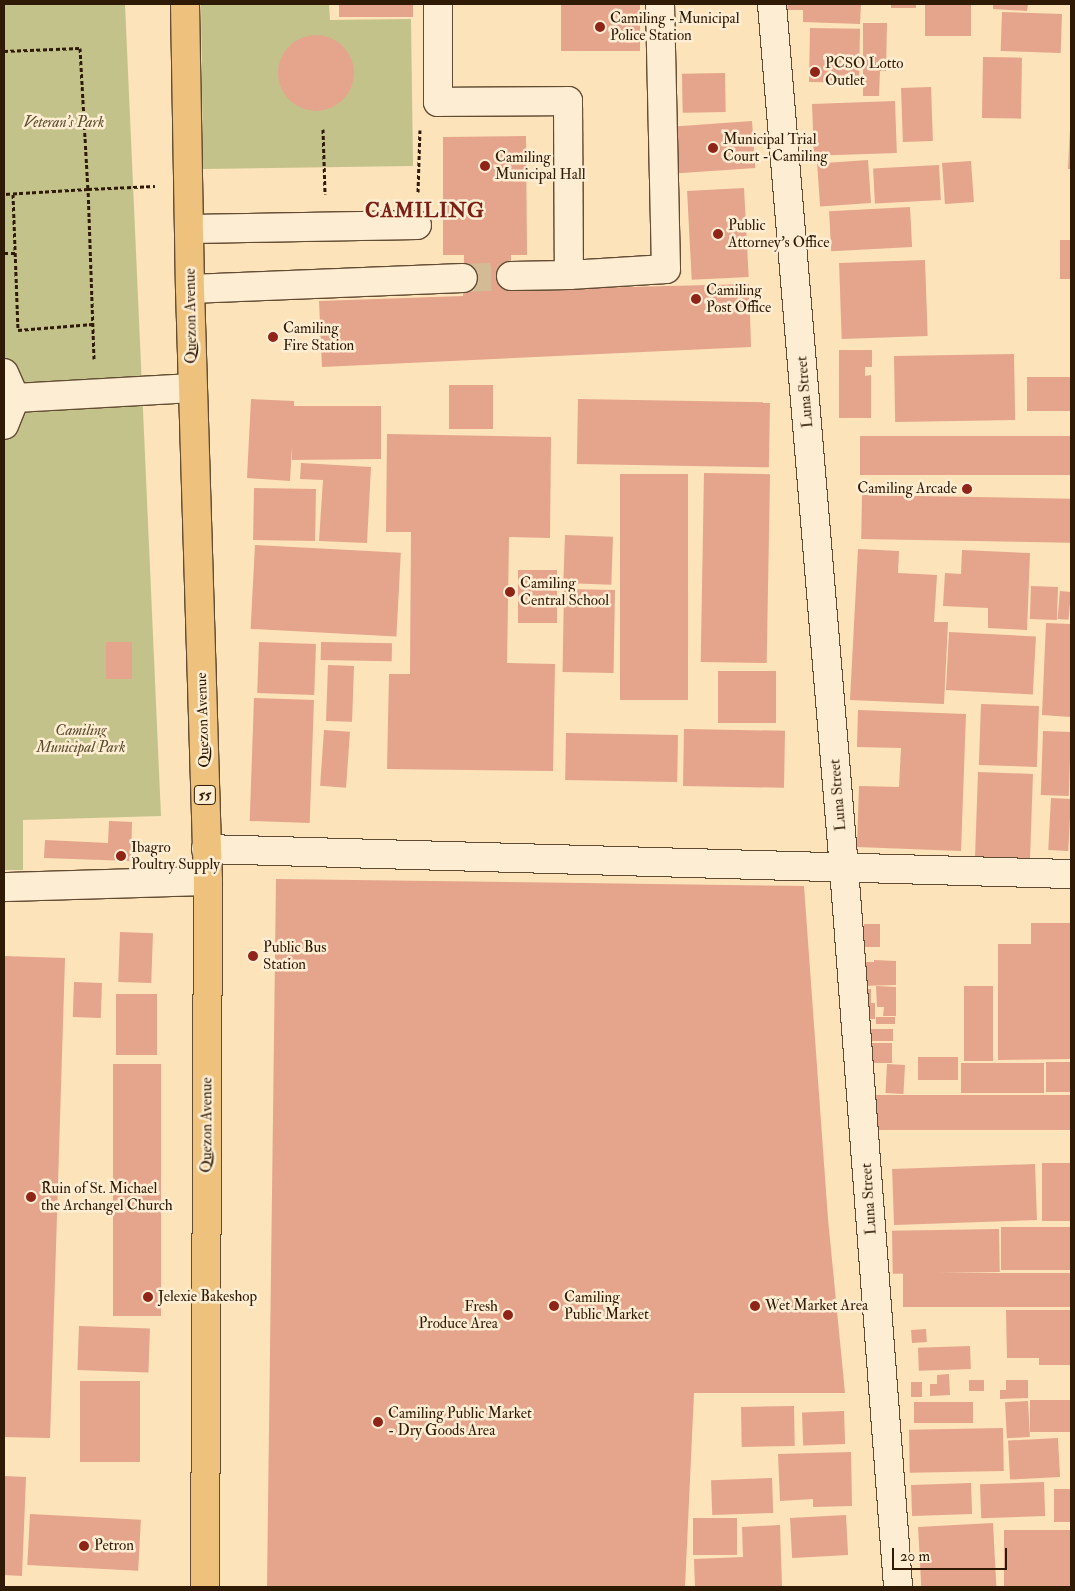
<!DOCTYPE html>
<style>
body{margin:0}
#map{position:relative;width:1075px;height:1591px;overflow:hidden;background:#fce3b9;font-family:"IM FELL Double Pica",serif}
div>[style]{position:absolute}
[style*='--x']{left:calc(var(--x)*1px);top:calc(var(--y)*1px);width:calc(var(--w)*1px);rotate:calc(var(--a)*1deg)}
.green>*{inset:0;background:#c4c28b}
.building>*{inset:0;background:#e5a48c;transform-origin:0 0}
.round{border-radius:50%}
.minor-tunnel>*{height:28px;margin-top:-14px;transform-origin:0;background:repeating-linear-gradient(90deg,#d3bb95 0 28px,transparent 0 42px)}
.path>*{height:3px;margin-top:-1.5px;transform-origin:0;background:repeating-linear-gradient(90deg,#2f1a06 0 4px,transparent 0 6.5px)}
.roads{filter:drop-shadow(1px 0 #624c33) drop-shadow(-1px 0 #624c33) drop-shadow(0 1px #624c33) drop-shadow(0 -1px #624c33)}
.minor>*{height:28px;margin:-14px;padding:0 14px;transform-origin:14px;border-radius:14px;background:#fdedd2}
.highway>*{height:28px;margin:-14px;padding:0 14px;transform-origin:14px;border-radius:14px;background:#eec27c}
.dots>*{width:14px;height:14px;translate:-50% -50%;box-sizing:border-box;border:2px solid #fdedd2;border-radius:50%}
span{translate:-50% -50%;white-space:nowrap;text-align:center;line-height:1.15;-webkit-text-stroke:5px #fdedd2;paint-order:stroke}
.shield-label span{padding:1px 4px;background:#fdedd2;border:1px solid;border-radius:4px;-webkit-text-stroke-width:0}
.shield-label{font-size:14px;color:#2f1a06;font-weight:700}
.poi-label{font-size:15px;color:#2f1a06}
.left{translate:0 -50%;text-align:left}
.right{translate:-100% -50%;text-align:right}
.park-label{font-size:15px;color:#5c4c2e;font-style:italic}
.street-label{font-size:15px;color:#2f1a06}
.district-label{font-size:20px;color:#7a1f14;font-weight:700;letter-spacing:1px}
.frame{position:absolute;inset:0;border:5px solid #2f1a06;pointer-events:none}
.scale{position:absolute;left:892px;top:1548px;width:115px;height:22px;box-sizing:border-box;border:2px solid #2f1a06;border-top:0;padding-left:6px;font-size:15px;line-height:18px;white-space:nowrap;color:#2f1a06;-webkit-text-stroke:4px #fdedd2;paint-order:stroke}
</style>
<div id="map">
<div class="green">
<div style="clip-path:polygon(4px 4px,125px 4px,161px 816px,23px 820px,23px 870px,4px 870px)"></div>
<div style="clip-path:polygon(201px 4px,329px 4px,330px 20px,411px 19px,413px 166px,203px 169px)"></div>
</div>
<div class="building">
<div style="left:339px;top:4px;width:74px;height:13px"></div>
<div style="left:561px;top:4px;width:79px;height:47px"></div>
<div style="clip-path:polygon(788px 4px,861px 4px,860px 24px,803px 22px,803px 10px,787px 10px)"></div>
<div style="left:891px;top:4px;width:25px;height:4px"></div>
<div style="left:925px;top:4px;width:46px;height:32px"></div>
<div style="clip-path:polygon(993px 4px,1028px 4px,1027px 11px,993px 9px)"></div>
<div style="left:1002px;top:12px;width:60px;height:39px;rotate:2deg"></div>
<div style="clip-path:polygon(863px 23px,887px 23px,886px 71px,880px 71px,879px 96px,863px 96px)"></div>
<div style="left:810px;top:28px;width:50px;height:54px;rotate:1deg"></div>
<div class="round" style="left:278px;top:35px;width:76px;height:76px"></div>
<div style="left:983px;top:57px;width:39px;height:61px;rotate:1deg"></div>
<div style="left:725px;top:73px;width:39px;height:43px;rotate:89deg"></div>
<div style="left:931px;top:87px;width:54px;height:30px;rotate:88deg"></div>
<div style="left:895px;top:101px;width:52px;height:83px;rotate:88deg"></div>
<div style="left:752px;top:121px;width:47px;height:81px;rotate:86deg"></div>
<div style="clip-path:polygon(1070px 128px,1071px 128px,1071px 169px,1068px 169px)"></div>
<div style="clip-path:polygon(526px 136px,527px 255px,511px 255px,511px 290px,749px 284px,751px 347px,322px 367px,319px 301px,463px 296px,464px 255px,443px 255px,443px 137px)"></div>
<div style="left:868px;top:160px;width:43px;height:51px;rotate:86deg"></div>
<div style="left:971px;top:161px;width:41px;height:29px;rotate:86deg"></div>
<div style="left:939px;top:165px;width:35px;height:66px;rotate:87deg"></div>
<div style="left:744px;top:188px;width:89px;height:57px;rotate:87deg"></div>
<div style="left:910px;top:207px;width:40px;height:81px;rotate:87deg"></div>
<div style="left:1060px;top:240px;width:11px;height:39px"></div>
<div style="left:925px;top:260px;width:76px;height:86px;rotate:88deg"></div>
<div style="clip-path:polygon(839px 350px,872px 350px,872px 367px,865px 367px,865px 376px,871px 375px,871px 418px,839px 418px)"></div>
<div style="left:1014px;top:354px;width:66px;height:120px;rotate:89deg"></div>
<div style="left:1071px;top:377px;width:34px;height:44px;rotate:90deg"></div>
<div style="left:449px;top:385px;width:44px;height:44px"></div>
<div style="clip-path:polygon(251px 399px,294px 401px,294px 406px,381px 406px,381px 459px,292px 460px,292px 446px,290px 481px,247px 478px)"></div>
<div style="left:578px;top:399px;width:192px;height:65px;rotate:1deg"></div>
<div style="clip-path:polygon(387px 434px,551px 437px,550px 538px,509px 537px,507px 663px,555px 664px,553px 771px,387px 769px,389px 674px,410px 674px,411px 532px,386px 532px)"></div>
<div style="left:860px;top:436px;width:211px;height:39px"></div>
<div style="clip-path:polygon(301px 463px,371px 467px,367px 543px,319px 541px,323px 480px,300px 479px)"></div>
<div style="left:704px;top:473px;width:66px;height:189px;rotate:1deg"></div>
<div style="left:620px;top:474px;width:68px;height:226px"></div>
<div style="left:254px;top:488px;width:62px;height:52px;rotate:1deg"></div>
<div style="left:862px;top:495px;width:209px;height:44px;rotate:1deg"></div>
<div style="left:565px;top:535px;width:48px;height:48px;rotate:2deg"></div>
<div style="left:255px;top:545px;width:146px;height:84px;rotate:3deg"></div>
<div style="clip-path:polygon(858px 549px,899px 551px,898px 573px,937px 575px,934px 622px,948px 622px,944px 704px,850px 700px)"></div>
<div style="clip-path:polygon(962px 550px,1030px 553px,1027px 630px,988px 628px,988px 608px,943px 606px,945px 573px,961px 574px)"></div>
<div style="left:518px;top:570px;width:39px;height:53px"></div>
<div style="left:1031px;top:586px;width:27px;height:33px;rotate:2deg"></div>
<div style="left:564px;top:589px;width:51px;height:83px;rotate:1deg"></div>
<div style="left:1060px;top:591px;width:11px;height:28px;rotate:5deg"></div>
<div style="clip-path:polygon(1046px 623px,1071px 624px,1071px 717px,1042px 715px)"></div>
<div style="left:949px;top:632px;width:87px;height:58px;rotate:3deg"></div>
<div style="left:106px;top:642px;width:26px;height:37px"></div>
<div style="left:259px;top:642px;width:57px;height:51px;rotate:2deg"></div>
<div style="left:321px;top:642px;width:71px;height:18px;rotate:1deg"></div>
<div style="left:328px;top:665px;width:26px;height:56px;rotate:2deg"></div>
<div style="left:718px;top:671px;width:58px;height:52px"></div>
<div style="left:254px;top:698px;width:60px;height:123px;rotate:2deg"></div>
<div style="left:981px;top:704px;width:58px;height:61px;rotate:2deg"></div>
<div style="clip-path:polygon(858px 710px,966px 714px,961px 851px,857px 847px,859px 786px,899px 787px,901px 748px,857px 747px)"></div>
<div style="left:684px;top:729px;width:101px;height:57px;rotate:1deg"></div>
<div style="left:324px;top:730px;width:26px;height:56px;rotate:4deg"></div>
<div style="left:1043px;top:731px;width:28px;height:64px;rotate:2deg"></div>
<div style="left:566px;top:733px;width:112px;height:47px;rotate:1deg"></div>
<div style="left:978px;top:772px;width:55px;height:85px;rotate:2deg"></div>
<div style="left:1051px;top:798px;width:20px;height:52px;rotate:3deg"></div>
<div style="clip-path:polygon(109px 821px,132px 822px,131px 861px,44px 858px,45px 840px,108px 843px)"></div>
<div style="clip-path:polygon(276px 879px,804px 886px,828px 1219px,845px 1393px,694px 1393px,685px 1587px,267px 1587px)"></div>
<div style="clip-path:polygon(1031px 923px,1071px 923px,1071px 1059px,998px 1060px,998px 944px,1031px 944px)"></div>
<div style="left:864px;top:924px;width:16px;height:23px"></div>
<div style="left:120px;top:932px;width:33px;height:50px;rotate:2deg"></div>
<div style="clip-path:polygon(4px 956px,65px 958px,50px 1438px,4px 1437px)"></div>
<div style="clip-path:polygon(874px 960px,896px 961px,896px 985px,858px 986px,858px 962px,874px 962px)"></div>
<div style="left:74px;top:982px;width:28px;height:35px;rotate:2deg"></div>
<div style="clip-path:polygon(876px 986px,896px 987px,896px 1016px,883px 1016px,884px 1007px,877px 1007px)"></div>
<div style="left:964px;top:986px;width:29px;height:75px"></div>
<div style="clip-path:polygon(858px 989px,871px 989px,871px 1003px,875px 1003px,875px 1019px,867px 1019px)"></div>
<div style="left:116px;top:994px;width:41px;height:61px"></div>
<div style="left:876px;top:1017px;width:19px;height:7px"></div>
<div style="left:869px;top:1029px;width:24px;height:12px"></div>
<div style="left:892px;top:1043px;width:20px;height:30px;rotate:90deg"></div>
<div style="left:918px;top:1057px;width:40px;height:23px"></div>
<div style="left:1071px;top:1062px;width:30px;height:25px;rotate:90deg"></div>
<div style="left:961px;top:1063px;width:83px;height:30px"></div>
<div style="left:113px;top:1064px;width:48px;height:252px"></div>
<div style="left:887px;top:1064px;width:18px;height:29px;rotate:3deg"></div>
<div style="left:1071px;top:1095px;width:35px;height:195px;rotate:90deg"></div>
<div style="left:1071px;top:1163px;width:58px;height:29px;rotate:90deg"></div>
<div style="left:1035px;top:1164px;width:56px;height:143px;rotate:88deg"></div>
<div style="left:1071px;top:1227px;width:43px;height:70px;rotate:90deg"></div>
<div style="left:999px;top:1229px;width:43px;height:107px;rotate:89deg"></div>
<div style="left:1071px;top:1273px;width:34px;height:168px;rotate:90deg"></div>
<div style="clip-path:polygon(1006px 1310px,1071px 1310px,1071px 1365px,1039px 1365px,1039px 1358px,1007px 1358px)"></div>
<div style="left:79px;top:1326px;width:71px;height:44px;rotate:2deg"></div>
<div style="left:926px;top:1329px;width:13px;height:15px;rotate:86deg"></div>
<div style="left:970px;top:1346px;width:23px;height:52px;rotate:88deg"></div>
<div style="clip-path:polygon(949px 1374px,950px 1395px,930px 1396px,930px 1384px,937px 1384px,937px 1375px)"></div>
<div style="left:969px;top:1380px;width:15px;height:11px"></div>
<div style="clip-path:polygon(1006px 1380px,1028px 1380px,1028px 1398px,1000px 1399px,1000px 1390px,1006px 1390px)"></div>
<div style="left:80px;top:1381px;width:60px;height:81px"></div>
<div style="left:911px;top:1382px;width:11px;height:15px"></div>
<div style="left:1071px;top:1400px;width:32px;height:41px;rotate:90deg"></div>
<div style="left:1028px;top:1401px;width:36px;height:23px;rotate:87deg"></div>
<div style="left:914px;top:1402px;width:59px;height:21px"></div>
<div style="left:794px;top:1406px;width:40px;height:53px;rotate:89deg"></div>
<div style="left:844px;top:1411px;width:33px;height:42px;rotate:88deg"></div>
<div style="left:1003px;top:1428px;width:43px;height:94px;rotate:89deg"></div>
<div style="left:1058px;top:1438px;width:39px;height:50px;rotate:87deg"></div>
<div style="clip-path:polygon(851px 1452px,852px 1506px,813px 1507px,813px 1499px,780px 1501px,778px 1454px)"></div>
<div style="clip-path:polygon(4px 1476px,26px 1477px,22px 1576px,4px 1575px)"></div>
<div style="left:772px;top:1478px;width:35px;height:61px;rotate:88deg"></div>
<div style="left:1044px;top:1482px;width:34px;height:64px;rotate:88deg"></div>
<div style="left:971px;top:1483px;width:31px;height:60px;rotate:88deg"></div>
<div style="left:1071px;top:1489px;width:33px;height:17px;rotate:90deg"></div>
<div style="left:30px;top:1514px;width:111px;height:51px;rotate:3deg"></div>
<div style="left:846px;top:1515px;width:40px;height:56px;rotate:87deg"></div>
<div style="left:693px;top:1518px;width:44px;height:37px"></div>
<div style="left:993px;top:1523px;width:64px;height:75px;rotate:87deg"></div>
<div style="clip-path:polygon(780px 1525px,782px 1587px,695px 1587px,694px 1559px,743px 1557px,742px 1527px)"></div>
<div style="left:1071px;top:1530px;width:57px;height:67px;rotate:90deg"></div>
</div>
<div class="minor-tunnel">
<div style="--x:463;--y:278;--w:48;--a:-2.4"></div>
</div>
<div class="path">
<div style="--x:4;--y:51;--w:76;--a:-2.3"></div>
<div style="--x:80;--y:48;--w:141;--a:86.8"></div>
<div style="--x:88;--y:189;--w:84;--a:176.6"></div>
<div style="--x:323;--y:129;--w:65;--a:88.2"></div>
<div style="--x:418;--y:192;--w:62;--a:-88.2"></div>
<div style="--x:13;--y:194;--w:136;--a:87.9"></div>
<div style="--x:18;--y:330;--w:75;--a:-4.6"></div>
<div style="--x:4;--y:253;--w:11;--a:0"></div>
<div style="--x:94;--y:359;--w:170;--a:-92"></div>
<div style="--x:88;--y:189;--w:67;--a:-2.6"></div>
</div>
<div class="roads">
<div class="minor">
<div style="--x:438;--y:4;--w:98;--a:90"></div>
<div style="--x:438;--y:102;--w:130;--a:-0.4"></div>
<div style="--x:568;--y:101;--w:174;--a:89.7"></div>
<div style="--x:569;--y:275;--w:97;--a:-3.5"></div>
<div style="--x:666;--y:269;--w:265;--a:-91.3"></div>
<div style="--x:772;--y:4;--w:867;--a:85.24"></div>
<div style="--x:844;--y:868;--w:721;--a:85.7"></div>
<div style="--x:191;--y:229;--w:226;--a:-1"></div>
<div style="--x:511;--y:276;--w:58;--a:-1"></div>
<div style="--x:190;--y:289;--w:273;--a:-2.3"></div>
<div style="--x:4;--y:373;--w:27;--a:66"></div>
<div style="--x:15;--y:398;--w:29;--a:112"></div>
<div style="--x:15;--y:398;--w:178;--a:-3.2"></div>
<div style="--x:206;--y:849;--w:865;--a:1.66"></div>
<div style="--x:4;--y:887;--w:204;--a:-1.7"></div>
</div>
<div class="highway">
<div style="--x:185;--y:4;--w:285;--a:89"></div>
<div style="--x:190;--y:289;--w:592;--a:88.26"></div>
<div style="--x:208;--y:881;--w:706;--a:90.24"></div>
</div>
</div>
<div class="dots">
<div style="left:600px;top:27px;background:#8f2418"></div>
<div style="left:815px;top:72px;background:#8f2418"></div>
<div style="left:713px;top:148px;background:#8f2418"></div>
<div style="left:485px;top:166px;background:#8f2418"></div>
<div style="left:718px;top:234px;background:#8f2418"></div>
<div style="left:696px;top:299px;background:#8f2418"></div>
<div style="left:273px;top:337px;background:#8f2418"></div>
<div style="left:967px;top:489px;background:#8f2418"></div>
<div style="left:510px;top:592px;background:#8f2418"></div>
<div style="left:121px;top:856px;background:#8f2418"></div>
<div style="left:253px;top:956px;background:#8f2418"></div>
<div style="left:31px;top:1197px;background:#8f2418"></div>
<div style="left:148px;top:1297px;background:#8f2418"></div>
<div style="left:554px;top:1306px;background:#8f2418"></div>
<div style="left:755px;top:1306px;background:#8f2418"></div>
<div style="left:508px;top:1315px;background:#8f2418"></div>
<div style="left:378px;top:1422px;background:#8f2418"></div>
<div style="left:84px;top:1546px;background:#8f2418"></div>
</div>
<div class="shield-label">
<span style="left:205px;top:795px">55</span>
</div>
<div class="poi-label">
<span class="left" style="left:610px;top:27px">Camiling - Municipal<br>Police Station</span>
<span class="left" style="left:825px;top:72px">PCSO Lotto<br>Outlet</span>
<span class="left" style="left:723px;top:148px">Municipal Trial<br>Court - Camiling</span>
<span class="left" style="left:495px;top:166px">Camiling<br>Municipal Hall</span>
<span class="left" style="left:728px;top:234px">Public<br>Attorney's Office</span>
<span class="left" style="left:706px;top:299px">Camiling<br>Post Office</span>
<span class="left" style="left:283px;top:337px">Camiling<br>Fire Station</span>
<span class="right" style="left:957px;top:489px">Camiling Arcade</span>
<span class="left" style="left:520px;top:592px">Camiling<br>Central School</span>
<span class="left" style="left:131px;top:856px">Ibagro<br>Poultry Supply</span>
<span class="left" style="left:263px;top:956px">Public Bus<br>Station</span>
<span class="left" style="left:41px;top:1197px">Ruin of St. Michael<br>the Archangel Church</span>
<span class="left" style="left:158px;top:1297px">Jelexie Bakeshop</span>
<span class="left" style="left:564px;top:1306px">Camiling<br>Public Market</span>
<span class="right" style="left:498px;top:1315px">Fresh<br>Produce Area</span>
<span class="left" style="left:765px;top:1306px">Wet Market Area</span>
<span class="left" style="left:388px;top:1422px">Camiling Public Market<br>- Dry Goods Area</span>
<span class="left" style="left:94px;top:1546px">Petron</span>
</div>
<div class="park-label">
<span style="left:64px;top:123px">Veteran's Park</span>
<span style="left:81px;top:739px">Camiling<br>Municipal Park</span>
</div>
<div class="street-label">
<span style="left:191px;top:316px;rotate:-91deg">Quezon Avenue</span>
<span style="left:805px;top:392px;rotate:-95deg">Luna Street</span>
<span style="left:203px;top:720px;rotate:-92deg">Quezon Avenue</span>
<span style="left:838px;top:795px;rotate:-95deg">Luna Street</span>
<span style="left:207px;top:1125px;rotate:-90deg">Quezon Avenue</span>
<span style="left:869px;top:1199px;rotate:-94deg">Luna Street</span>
</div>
<div class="district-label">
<span style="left:425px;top:210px">CAMILING</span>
</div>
<div class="frame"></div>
<div class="scale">20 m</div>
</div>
